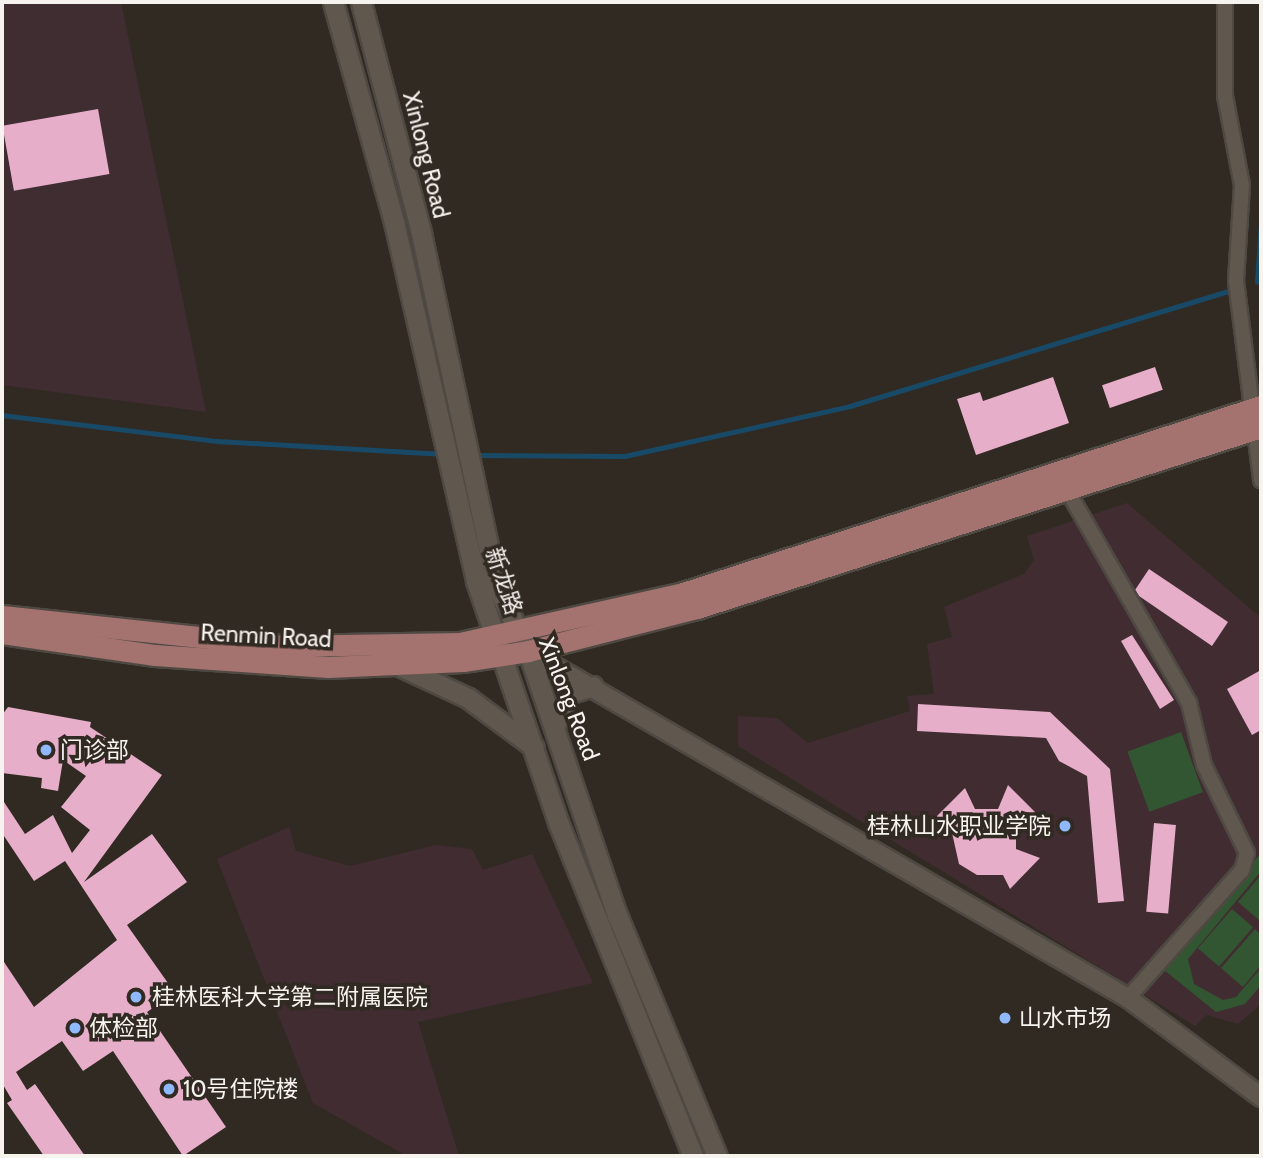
<!DOCTYPE html>
<meta charset="utf-8">
<style>
body{margin:0}
#map{position:relative;width:1263px;height:1158px;overflow:hidden;background:#312a22;font-family:Cabin,"Noto Sans SC",sans-serif}
div>[style]{position:absolute}
[style*='--x']{left:calc(var(--x)*1px);top:calc(var(--y)*1px);width:calc(var(--w)*1px);rotate:calc(var(--a)*1deg)}
.industrial>*{inset:0;background:#402d32}
.education>*{inset:0;background:#412d31}
.green>*{inset:0;background:#325532;transform-origin:0 0}
.stream>*{height:4.5px;margin:-2.25px;padding:0 2.25px;transform-origin:2.25px;border-radius:2.25px;background:#184a68}
.building>*{inset:0;background:#e6aec9;transform-origin:0 0}
.roads{filter:drop-shadow(2px 0 #4e4942) drop-shadow(-2px 0 #4e4942) drop-shadow(0 2px #4e4942) drop-shadow(0 -2px #4e4942)}
.minor>*{height:14px;margin:-7px;padding:0 7px;transform-origin:7px;border-radius:7px;background:#60584f}
.tertiary>*{height:18px;margin:-9px;padding:0 9px;transform-origin:9px;border-radius:9px;background:#60584f}
.secondary>*{height:19px;margin:-9.5px;padding:0 9.5px;transform-origin:9.5px;border-radius:9.5px;background:#60584f}
.primary>*{height:21px;margin:-10.5px;padding:0 10.5px;transform-origin:10.5px;border-radius:10.5px;background:#a4726f}
.dots>*{width:19px;height:19px;translate:-50% -50%;box-sizing:border-box;border:4px solid #312a22;border-radius:50%}
span{translate:-50% -50%;white-space:nowrap;text-align:center;line-height:1.15;-webkit-text-stroke:7px #312a22;paint-order:stroke}
.street-label{font-size:23px;color:#f7f3ee}
.poi-label{font-size:23px;color:#f7f3ee}
.left{translate:0 -50%;text-align:left}
.right{translate:-100% -50%;text-align:right}
.frame{position:absolute;inset:0;border:4px solid #f7f3ee;pointer-events:none}
</style>
<div id="map">
<div class="industrial">
<div style="clip-path:polygon(2px 2px,121px 2px,206px 412px,2px 385px)"></div>
</div>
<div class="education">
<div style="clip-path:polygon(1127px 503px,1261px 618px,1261px 1004px,1238px 1024px,1207px 1015px,1195px 1026px,738px 746px,738px 716px,777px 718px,808px 743px,910px 711px,907px 696px,934px 694px,927px 644px,952px 637px,944px 607px,1024px 574px,1034px 560px,1027px 536px)"></div>
<div style="clip-path:polygon(289px 827px,296px 851px,350px 866px,436px 845px,472px 849px,483px 870px,532px 854px,593px 983px,418px 1022px,459px 1156px,407px 1156px,313px 1103px,217px 859px)"></div>
</div>
<div class="green">
<div style="left:1181px;top:732px;width:64px;height:57px;rotate:70deg"></div>
<div style="clip-path:polygon(1261px 853px,1261px 871px,1188px 959px,1194px 984px,1223px 1000px,1236px 997px,1261px 968px,1261px 985px,1245px 1004px,1216px 1012px,1164px 970px)"></div>
<div style="clip-path:polygon(1261px 875px,1261px 917px,1259px 920px,1238px 902px)"></div>
<div style="left:1232px;top:909px;width:28px;height:52px;rotate:41deg"></div>
<div style="clip-path:polygon(1255px 929px,1261px 935px,1261px 965px,1243px 987px,1221px 968px)"></div>
</div>
<div class="stream">
<div style="--x:1257;--y:282;--w:61;--a:-86.2"></div>
<div style="--x:2;--y:415;--w:217;--a:6.9"></div>
<div style="--x:217;--y:441;--w:223;--a:3.3"></div>
<div style="--x:473;--y:455;--w:152;--a:0.4"></div>
<div style="--x:625;--y:456;--w:230;--a:-12.5"></div>
<div style="--x:850;--y:406;--w:395;--a:-16.9"></div>
</div>
<div class="building">
<div style="left:98px;top:109px;width:66px;height:97px;rotate:80deg"></div>
<div style="left:1155px;top:367px;width:24px;height:56px;rotate:71deg"></div>
<div style="clip-path:polygon(1053px 377px,1069px 423px,976px 455px,957px 399px,980px 392px,983px 401px)"></div>
<div style="clip-path:polygon(1149px 569px,1228px 622px,1212px 646px,1139px 596px,1135px 590px)"></div>
<div style="clip-path:polygon(1132px 635px,1174px 700px,1160px 709px,1121px 641px)"></div>
<div style="clip-path:polygon(1261px 670px,1261px 730px,1252px 735px,1227px 689px)"></div>
<div style="clip-path:polygon(918px 704px,1050px 712px,1110px 769px,1124px 901px,1098px 903px,1087px 776px,1059px 761px,1046px 738px,917px 731px)"></div>
<div style="clip-path:polygon(8px 707px,91px 722px,90px 727px,162px 775px,84px 882px,152px 834px,187px 882px,127px 925px,175px 993px,147px 1012px,226px 1127px,183px 1156px,113px 1051px,83px 1071px,62px 1041px,16px 1072px,27px 1090px,35px 1084px,85px 1156px,44px 1156px,7px 1103px,12px 1100px,2px 1083px,2px 959px,34px 1007px,117px 940px,65px 861px,34px 881px,2px 833px,2px 799px,25px 834px,53px 815px,72px 853px,90px 830px,61px 807px,86px 776px,63px 760px,58px 791px,41px 788px,42px 778px,2px 773px,2px 715px)"></div>
<div style="clip-path:polygon(1008px 785px,1040px 817px,1016px 827px,1016px 849px,1040px 858px,1010px 889px,1003px 875px,977px 875px,959px 864px,950px 824px,935px 818px,965px 788px,975px 809px,998px 809px)"></div>
<div style="left:1154px;top:823px;width:22px;height:89px;rotate:5deg"></div>
</div>
<div class="roads">
<div class="minor">
<div style="--x:1225;--y:2;--w:94;--a:90"></div>
<div style="--x:1225;--y:96;--w:91;--a:79.2"></div>
<div style="--x:1242;--y:185;--w:96;--a:93.6"></div>
<div style="--x:1236;--y:281;--w:201;--a:82.8"></div>
<div style="--x:1066;--y:488;--w:248;--a:60.2"></div>
<div style="--x:1189;--y:703;--w:64;--a:76.4"></div>
<div style="--x:1204;--y:765;--w:98;--a:64"></div>
<div style="--x:1247;--y:853;--w:18;--a:106"></div>
<div style="--x:1242;--y:870;--w:171;--a:131.7"></div>
</div>
<div class="tertiary">
<div style="--x:528;--y:651;--w:693;--a:30.04"></div>
<div style="--x:1128;--y:998;--w:166;--a:36.7"></div>
</div>
<div class="secondary">
<div style="--x:333;--y:2;--w:228;--a:74.5"></div>
<div style="--x:394;--y:222;--w:368;--a:77.1"></div>
<div style="--x:476;--y:581;--w:255;--a:71.2"></div>
<div style="--x:558;--y:822;--w:360;--a:68"></div>
<div style="--x:361;--y:2;--w:239;--a:75.4"></div>
<div style="--x:421;--y:233;--w:362;--a:77.9"></div>
<div style="--x:497;--y:587;--w:71;--a:64.2"></div>
<div style="--x:528;--y:651;--w:279;--a:71.4"></div>
<div style="--x:617;--y:915;--w:261;--a:67.5"></div>
<div style="--x:395;--y:664;--w:81;--a:25"></div>
<div style="--x:468;--y:698;--w:82;--a:36.6"></div>
<div style="--x:554;--y:728;--w:37;--a:-68"></div>
<div style="--x:568;--y:694;--w:26;--a:-18"></div>
</div>
<div class="primary">
<div style="--x:2;--y:616;--w:284;--a:6.1"></div>
<div style="--x:284;--y:646;--w:176;--a:-1"></div>
<div style="--x:460;--y:643;--w:229;--a:-12.6"></div>
<div style="--x:683;--y:593;--w:607;--a:-17.93"></div>
<div style="--x:2;--y:633;--w:155;--a:8.2"></div>
<div style="--x:155;--y:655;--w:173;--a:4"></div>
<div style="--x:328;--y:667;--w:135;--a:-2.5"></div>
<div style="--x:463;--y:661;--w:66;--a:-8.7"></div>
<div style="--x:528;--y:651;--w:174;--a:-14.3"></div>
<div style="--x:697;--y:608;--w:592;--a:-17.79"></div>
</div>
</div>
<div class="dots">
<div style="left:46px;top:750px;background:#8fb8fd"></div>
<div style="left:1065px;top:826px;background:#8fb8fd"></div>
<div style="left:136px;top:997px;background:#8fb8fd"></div>
<div style="left:1005px;top:1018px;background:#8fb8fd"></div>
<div style="left:75px;top:1028px;background:#8fb8fd"></div>
<div style="left:169px;top:1089px;background:#8fb8fd"></div>
</div>
<div class="street-label">
<span style="left:426px;top:155px;rotate:76deg">Xinlong Road</span>
<span style="left:504px;top:581px;rotate:72deg">新龙路</span>
<span style="left:266px;top:636px;rotate:3deg">Renmin Road</span>
<span style="left:569px;top:699px;rotate:69deg">Xinlong Road</span>
</div>
<div class="poi-label">
<span class="left" style="left:60px;top:750px">门诊部</span>
<span class="right" style="left:1051px;top:826px">桂林山水职业学院</span>
<span class="left" style="left:152px;top:997px">桂林医科大学第二附属医院</span>
<span class="left" style="left:1019px;top:1018px">山水市场</span>
<span class="left" style="left:89px;top:1028px">体检部</span>
<span class="left" style="left:183px;top:1089px">10号住院楼</span>
</div>
<div class="frame"></div>
</div>
